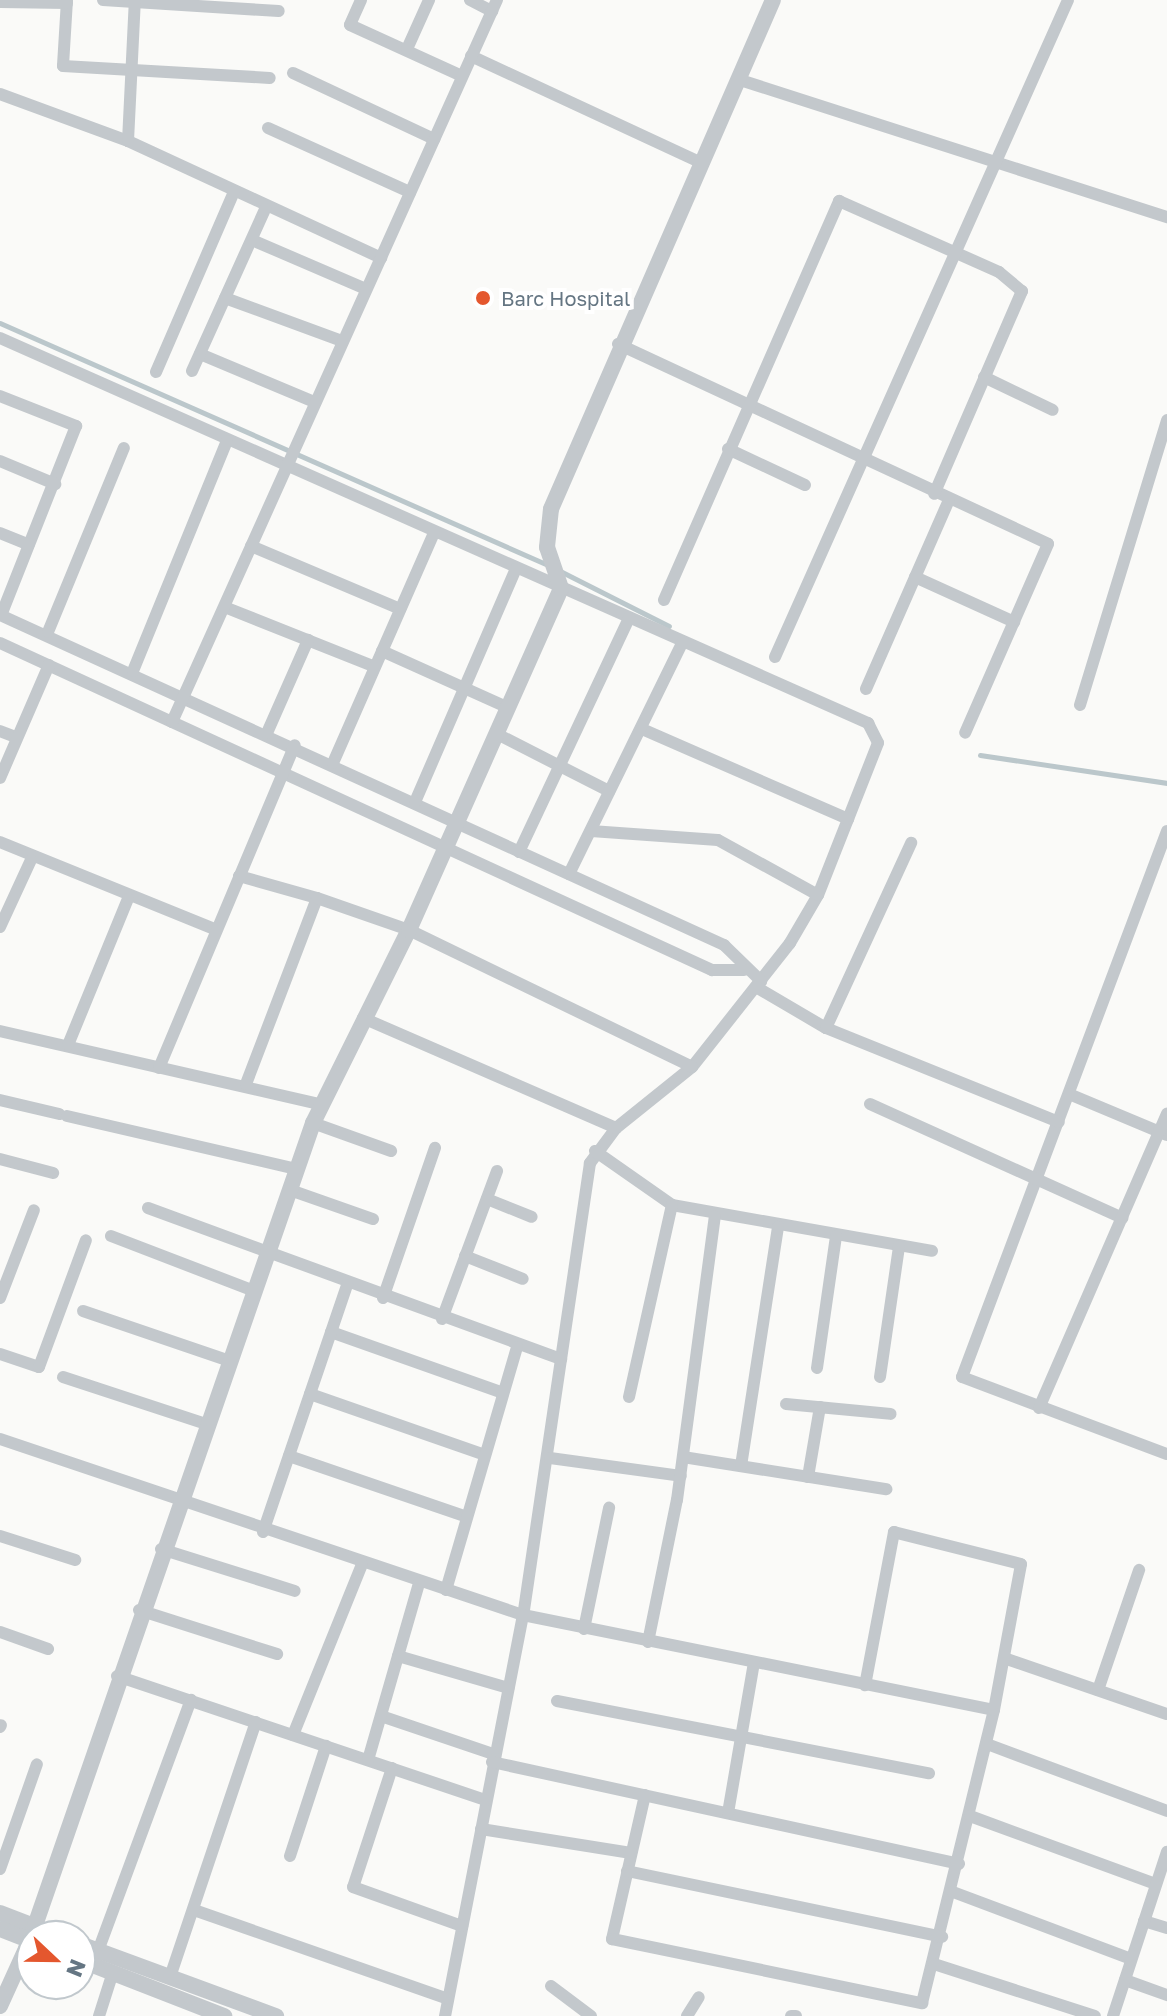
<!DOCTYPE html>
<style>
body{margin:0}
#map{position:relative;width:1167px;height:2016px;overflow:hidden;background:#fafaf8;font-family:"Golos Text",sans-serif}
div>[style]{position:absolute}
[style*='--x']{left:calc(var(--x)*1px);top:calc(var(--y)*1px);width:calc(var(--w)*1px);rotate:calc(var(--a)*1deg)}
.stream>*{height:5px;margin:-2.5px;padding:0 2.5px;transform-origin:2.5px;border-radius:2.5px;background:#bbc7cb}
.minor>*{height:12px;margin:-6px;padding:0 6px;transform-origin:6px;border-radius:6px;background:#c3c8cc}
.tertiary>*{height:16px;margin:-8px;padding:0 8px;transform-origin:8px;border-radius:8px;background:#c3c8cc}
.dots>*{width:22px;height:22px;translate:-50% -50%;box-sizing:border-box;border:4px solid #fff;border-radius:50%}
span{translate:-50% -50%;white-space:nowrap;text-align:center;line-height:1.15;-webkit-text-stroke:8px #fff;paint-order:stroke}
.poi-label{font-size:20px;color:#657683}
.left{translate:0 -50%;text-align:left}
.north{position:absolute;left:16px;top:1920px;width:80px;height:80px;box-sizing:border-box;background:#fff;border:2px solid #c1c8cd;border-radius:50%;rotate:112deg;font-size:22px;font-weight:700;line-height:32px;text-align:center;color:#657683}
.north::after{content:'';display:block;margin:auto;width:28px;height:36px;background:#e4572e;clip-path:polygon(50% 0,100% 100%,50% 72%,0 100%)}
</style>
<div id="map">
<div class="stream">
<div style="--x:0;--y:323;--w:599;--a:23.83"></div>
<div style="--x:560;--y:571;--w:122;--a:26.8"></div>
<div style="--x:980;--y:755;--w:189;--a:8.5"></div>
</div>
<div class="minor">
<div style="--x:67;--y:0;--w:66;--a:93.5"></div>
<div style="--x:63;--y:66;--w:207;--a:3.3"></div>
<div style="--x:103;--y:0;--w:176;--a:3.6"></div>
<div style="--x:361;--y:0;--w:27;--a:114"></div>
<div style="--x:350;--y:25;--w:123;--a:24.5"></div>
<div style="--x:470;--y:0;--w:25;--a:27"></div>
<div style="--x:0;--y:2;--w:67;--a:0.9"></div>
<div style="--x:407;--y:49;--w:54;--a:-65.8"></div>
<div style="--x:471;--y:56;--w:251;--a:24.9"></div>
<div style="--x:293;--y:73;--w:156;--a:25.1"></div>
<div style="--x:737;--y:79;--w:452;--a:17.8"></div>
<div style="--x:0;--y:94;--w:136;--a:20.2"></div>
<div style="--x:128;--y:141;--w:279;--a:24.8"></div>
<div style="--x:268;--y:128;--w:156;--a:24.3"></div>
<div style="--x:128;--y:141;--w:141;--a:-87.2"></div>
<div style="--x:252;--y:240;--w:124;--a:23.3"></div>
<div style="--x:225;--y:298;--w:125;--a:20.2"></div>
<div style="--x:0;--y:338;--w:950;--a:23.92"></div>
<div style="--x:868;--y:723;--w:22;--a:63"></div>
<div style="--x:878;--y:743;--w:163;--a:111.5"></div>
<div style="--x:818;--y:895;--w:56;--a:120.3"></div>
<div style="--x:790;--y:943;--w:158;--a:128.3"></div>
<div style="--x:692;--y:1067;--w:97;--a:141.2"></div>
<div style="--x:616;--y:1128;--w:44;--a:126.6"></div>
<div style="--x:590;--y:1163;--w:457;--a:98.4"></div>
<div style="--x:523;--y:1615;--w:409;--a:101"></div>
<div style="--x:618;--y:344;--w:474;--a:24.9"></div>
<div style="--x:1048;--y:544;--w:206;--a:113.7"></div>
<div style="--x:200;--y:354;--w:124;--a:22.8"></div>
<div style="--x:192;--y:371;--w:178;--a:-65.7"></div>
<div style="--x:156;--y:372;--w:196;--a:-66.6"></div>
<div style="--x:984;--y:377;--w:76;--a:25.6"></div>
<div style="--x:0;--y:396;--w:82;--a:21.5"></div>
<div style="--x:76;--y:426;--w:203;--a:111.6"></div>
<div style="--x:728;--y:449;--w:85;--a:25.1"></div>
<div style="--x:0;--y:461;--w:60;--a:22.7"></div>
<div style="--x:0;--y:533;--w:31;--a:22"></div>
<div style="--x:251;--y:546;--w:162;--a:22.9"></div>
<div style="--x:915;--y:577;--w:109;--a:24.4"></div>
<div style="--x:664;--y:600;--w:436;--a:-66.3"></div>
<div style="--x:839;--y:201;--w:175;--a:23.9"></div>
<div style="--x:999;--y:272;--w:30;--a:40"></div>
<div style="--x:1022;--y:291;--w:221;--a:113.4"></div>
<div style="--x:227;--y:608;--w:159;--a:21.7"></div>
<div style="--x:0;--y:615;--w:796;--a:24.5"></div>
<div style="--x:724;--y:945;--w:52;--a:44.2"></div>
<div style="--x:48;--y:632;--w:199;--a:-67.6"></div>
<div style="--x:0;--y:643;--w:784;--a:24.67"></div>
<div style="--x:712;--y:970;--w:32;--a:0"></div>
<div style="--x:382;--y:651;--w:139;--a:24.2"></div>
<div style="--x:775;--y:657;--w:719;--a:-65.96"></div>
<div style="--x:133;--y:671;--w:248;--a:-67.8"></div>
<div style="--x:866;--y:689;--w:206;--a:-66.3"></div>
<div style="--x:1080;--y:705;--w:298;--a:-73"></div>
<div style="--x:172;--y:722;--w:792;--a:-65.77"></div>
<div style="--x:642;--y:729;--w:225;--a:23.6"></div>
<div style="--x:0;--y:731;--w:17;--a:21"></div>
<div style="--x:267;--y:733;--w:102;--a:-66.2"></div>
<div style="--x:497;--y:734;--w:126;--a:27"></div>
<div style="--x:333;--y:763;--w:251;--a:-66.3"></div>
<div style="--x:0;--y:778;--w:123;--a:-66.6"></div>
<div style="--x:415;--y:802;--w:254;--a:-66.6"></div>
<div style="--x:591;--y:831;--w:127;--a:4.1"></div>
<div style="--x:718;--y:840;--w:114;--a:28.8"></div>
<div style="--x:1167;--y:831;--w:583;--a:110.58"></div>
<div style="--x:962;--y:1377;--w:219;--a:20.6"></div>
<div style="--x:0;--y:842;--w:231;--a:22.1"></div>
<div style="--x:519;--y:852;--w:259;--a:-64.8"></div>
<div style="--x:569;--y:874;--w:259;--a:-63.9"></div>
<div style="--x:239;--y:876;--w:81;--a:15.8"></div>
<div style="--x:0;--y:927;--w:74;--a:-65.2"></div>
<div style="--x:756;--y:987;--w:81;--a:30.4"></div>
<div style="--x:826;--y:1028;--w:251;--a:22"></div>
<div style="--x:363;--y:1018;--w:276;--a:23.5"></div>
<div style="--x:826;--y:1028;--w:204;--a:-65.3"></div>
<div style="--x:0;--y:1031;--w:330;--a:12.9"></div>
<div style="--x:68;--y:1045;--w:158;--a:-67.7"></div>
<div style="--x:159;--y:1068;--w:350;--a:-67.2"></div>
<div style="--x:246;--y:1084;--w:199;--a:-69.1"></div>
<div style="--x:317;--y:898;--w:97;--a:19.2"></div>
<div style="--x:409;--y:930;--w:314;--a:25.8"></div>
<div style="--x:1069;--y:1094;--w:106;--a:22.7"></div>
<div style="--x:0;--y:1100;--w:61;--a:13.3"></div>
<div style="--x:870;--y:1104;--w:277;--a:24.3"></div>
<div style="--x:67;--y:1116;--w:236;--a:13"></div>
<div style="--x:313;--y:1123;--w:83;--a:19.7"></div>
<div style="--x:595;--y:1151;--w:94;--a:35"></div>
<div style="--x:672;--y:1205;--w:264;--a:10"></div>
<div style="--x:0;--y:1159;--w:55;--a:14.8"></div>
<div style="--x:290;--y:1190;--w:88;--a:19.3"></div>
<div style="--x:487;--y:1199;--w:48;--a:21.8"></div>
<div style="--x:148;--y:1208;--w:440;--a:20.1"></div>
<div style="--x:111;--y:1236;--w:153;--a:21"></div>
<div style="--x:465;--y:1256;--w:62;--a:21.6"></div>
<div style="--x:0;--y:1298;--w:94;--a:-68.9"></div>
<div style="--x:383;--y:1298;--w:159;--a:-70.9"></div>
<div style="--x:83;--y:1311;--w:155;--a:18.8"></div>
<div style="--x:442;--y:1319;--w:158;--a:-69.6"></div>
<div style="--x:331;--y:1332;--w:182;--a:19.5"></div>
<div style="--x:0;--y:1354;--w:41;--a:18.4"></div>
<div style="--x:39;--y:1367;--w:135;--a:-69.7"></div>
<div style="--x:817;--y:1368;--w:133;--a:-81.8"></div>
<div style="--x:63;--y:1377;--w:151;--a:18.2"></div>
<div style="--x:880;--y:1377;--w:132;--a:-81.7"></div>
<div style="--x:310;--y:1394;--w:185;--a:19.2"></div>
<div style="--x:629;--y:1397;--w:197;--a:-77.4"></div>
<div style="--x:786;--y:1404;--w:105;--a:5.4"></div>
<div style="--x:1039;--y:1408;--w:321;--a:-66.5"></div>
<div style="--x:0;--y:1439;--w:552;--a:18.6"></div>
<div style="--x:523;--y:1615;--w:480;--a:11.4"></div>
<div style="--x:289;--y:1456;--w:188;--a:18.9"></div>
<div style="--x:683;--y:1457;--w:206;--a:9"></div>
<div style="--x:550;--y:1458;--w:132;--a:7.8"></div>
<div style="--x:741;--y:1466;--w:242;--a:-81.2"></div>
<div style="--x:808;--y:1477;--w:71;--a:-80.3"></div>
<div style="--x:263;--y:1532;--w:261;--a:-71.2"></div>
<div style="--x:0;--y:1536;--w:79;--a:17.7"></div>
<div style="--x:161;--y:1549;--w:140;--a:17.4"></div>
<div style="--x:446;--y:1590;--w:253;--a:-73.7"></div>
<div style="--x:139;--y:1610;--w:145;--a:17.7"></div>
<div style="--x:584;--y:1629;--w:124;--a:-78.3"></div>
<div style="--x:0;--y:1632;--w:51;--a:19.5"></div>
<div style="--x:648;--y:1642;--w:145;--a:-78.5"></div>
<div style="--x:677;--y:1500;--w:286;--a:-82.4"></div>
<div style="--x:398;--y:1656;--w:115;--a:16.2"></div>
<div style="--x:1004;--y:1658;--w:172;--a:19"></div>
<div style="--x:117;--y:1676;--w:389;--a:18.6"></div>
<div style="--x:1098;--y:1690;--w:127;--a:-71.1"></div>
<div style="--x:557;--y:1701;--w:379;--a:11"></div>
<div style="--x:381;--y:1716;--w:118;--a:18.7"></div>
<div style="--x:0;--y:1727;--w:2;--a:-63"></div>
<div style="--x:293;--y:1735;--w:184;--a:-68"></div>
<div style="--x:987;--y:1744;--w:192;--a:20.4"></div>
<div style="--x:368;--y:1760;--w:184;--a:-73.9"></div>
<div style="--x:492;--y:1762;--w:478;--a:12.3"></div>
<div style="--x:392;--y:1768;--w:125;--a:108.1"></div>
<div style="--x:353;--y:1887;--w:116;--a:19.7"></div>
<div style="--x:645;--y:1795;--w:148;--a:102.9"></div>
<div style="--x:612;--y:1939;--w:317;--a:11.7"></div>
<div style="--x:922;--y:2003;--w:302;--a:-76.2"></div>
<div style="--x:994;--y:1710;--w:148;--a:-79.5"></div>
<div style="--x:1021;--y:1564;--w:131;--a:-165.9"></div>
<div style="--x:894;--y:1532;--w:156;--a:100.7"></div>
<div style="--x:728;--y:1813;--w:152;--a:-80.2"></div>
<div style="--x:970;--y:1816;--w:198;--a:20.1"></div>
<div style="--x:481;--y:1829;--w:152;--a:9.1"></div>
<div style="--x:290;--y:1856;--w:116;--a:-71.9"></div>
<div style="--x:0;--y:1869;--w:111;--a:-70.6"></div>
<div style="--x:627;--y:1871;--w:322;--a:11.8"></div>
<div style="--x:953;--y:1892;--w:190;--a:20.6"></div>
<div style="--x:194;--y:1910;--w:269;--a:19.3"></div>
<div style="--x:1144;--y:1921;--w:24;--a:17"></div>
<div style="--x:98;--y:1951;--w:268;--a:-69.7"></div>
<div style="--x:934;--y:1964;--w:169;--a:17.9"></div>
<div style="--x:170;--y:1977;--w:269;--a:-71.4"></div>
<div style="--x:1125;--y:1980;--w:45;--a:19.7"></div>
<div style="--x:551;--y:1986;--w:50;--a:36.9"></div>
<div style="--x:99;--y:2016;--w:46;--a:-72.3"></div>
<div style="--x:687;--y:2016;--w:22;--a:-58"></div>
<div style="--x:791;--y:2016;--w:5;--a:0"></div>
<div style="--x:1113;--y:2016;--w:173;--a:-71.8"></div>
</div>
<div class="tertiary">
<div style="--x:0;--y:1913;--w:64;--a:21"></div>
<div style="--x:0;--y:1929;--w:34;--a:21"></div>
<div style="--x:80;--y:1944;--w:209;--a:20.2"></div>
<div style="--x:80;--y:1960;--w:155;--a:21.3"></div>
<div style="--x:0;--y:2006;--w:72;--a:-65.6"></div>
<div style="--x:30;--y:1940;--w:865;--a:-70.89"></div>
<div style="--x:313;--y:1123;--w:216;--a:-63.6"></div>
<div style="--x:409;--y:930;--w:374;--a:-66"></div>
<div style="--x:561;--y:588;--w:43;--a:-108.9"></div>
<div style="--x:547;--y:547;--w:38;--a:-84"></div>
<div style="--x:551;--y:509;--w:555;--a:-66.44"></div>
</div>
<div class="dots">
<div style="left:483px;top:298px;background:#e4572e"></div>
</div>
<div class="poi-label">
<span class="left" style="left:501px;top:298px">Barc Hospital</span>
</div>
<div class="north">N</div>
</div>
